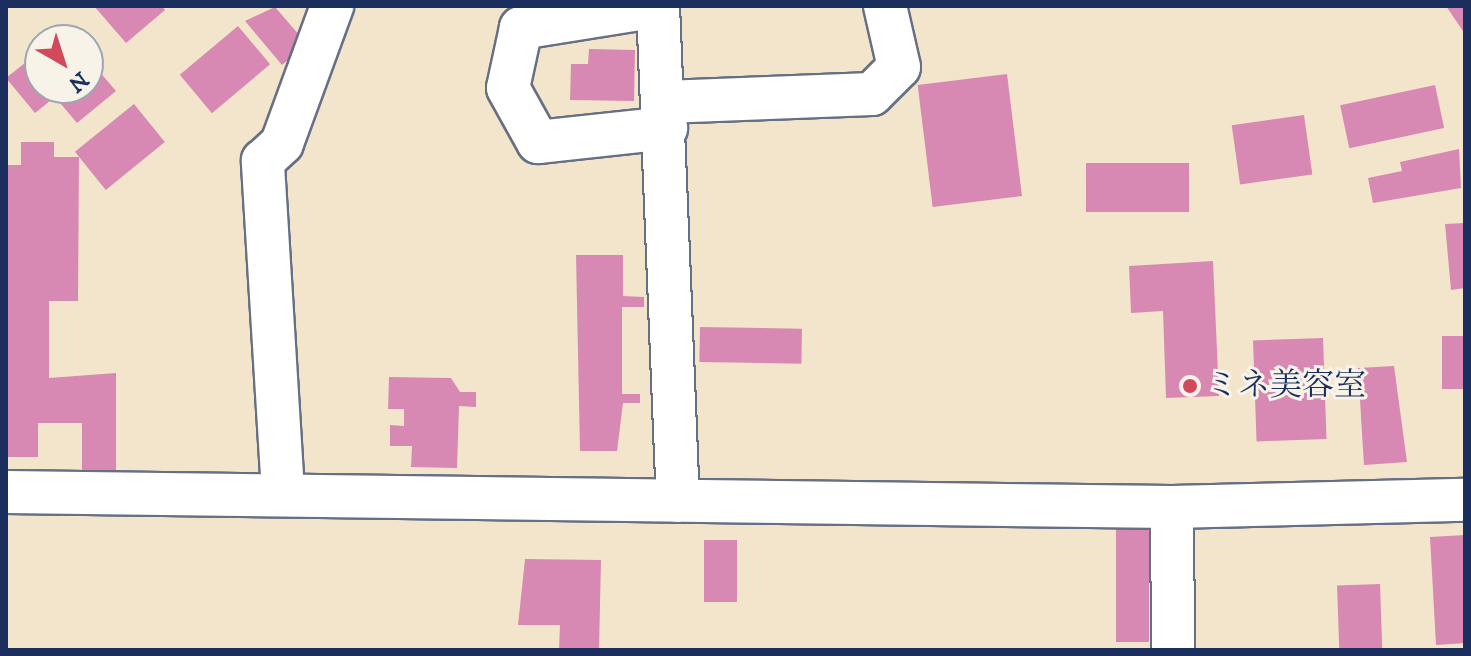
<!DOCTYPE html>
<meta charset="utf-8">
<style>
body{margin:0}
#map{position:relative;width:1471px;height:656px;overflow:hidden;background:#f2e5cc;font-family:"IM FELL DW Pica","Noto Serif JP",serif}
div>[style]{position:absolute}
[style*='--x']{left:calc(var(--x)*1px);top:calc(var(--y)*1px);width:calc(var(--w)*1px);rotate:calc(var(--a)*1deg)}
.building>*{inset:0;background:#d889b3;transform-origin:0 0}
.roads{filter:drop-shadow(2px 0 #666f84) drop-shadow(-2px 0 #666f84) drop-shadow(0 2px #666f84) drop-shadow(0 -2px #666f84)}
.street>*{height:42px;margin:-21px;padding:0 21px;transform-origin:21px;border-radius:21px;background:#fff}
.dots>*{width:22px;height:22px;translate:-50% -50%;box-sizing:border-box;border:4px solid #f7f3e8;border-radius:50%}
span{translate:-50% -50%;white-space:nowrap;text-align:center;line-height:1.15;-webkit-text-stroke:6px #f7f3e8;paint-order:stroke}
.poi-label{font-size:32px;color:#1b2f5e}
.left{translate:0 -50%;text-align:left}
.frame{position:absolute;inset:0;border:8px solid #1b2f5e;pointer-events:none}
.north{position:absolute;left:24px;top:24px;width:80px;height:80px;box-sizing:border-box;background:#f7f3e8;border:2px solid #9fa5b1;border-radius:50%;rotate:141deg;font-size:22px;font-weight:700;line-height:32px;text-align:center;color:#1b2f5e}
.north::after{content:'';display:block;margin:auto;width:28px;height:36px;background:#d1495b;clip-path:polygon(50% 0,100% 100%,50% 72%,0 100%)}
</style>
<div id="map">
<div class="building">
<div style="clip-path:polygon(94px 6px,162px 6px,165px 10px,126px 43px)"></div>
<div style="clip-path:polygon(1446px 6px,1465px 6px,1465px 34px)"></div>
<div style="clip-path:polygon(275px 7px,307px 44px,282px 65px,245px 21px)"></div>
<div style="left:238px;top:26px;width:50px;height:76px;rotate:50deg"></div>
<div style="clip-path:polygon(589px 49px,635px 50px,634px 101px,570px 100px,571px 64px,588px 64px)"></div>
<div style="clip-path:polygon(40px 51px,40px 88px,88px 88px,92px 63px,116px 91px,77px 123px,55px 97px,35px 113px,6px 78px)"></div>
<div style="left:1007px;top:74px;width:123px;height:90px;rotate:83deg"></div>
<div style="left:1435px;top:85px;width:44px;height:97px;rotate:78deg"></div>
<div style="left:134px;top:104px;width:49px;height:76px;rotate:51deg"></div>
<div style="left:1304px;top:115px;width:60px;height:73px;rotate:82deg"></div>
<div style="clip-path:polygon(21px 142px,54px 142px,54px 157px,79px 157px,78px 301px,49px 301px,49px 378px,116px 373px,116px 471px,82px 471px,82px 423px,38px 423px,38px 457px,6px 457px,6px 165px,21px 165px)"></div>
<div style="clip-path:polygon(1459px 149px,1461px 188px,1373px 203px,1368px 178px,1402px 171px,1400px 162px)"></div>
<div style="left:1086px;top:163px;width:103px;height:49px"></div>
<div style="clip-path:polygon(1465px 223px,1465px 288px,1451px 290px,1445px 224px)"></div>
<div style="clip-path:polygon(576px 255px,623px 255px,623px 296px,644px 297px,644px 307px,622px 307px,622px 394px,640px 394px,640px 403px,623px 403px,617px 451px,580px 451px)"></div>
<div style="clip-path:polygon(1213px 261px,1219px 396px,1166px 398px,1163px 311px,1131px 313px,1129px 266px)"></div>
<div style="left:700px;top:327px;width:102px;height:35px;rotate:1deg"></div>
<div style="left:1442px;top:336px;width:23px;height:53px"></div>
<div style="left:1323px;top:338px;width:101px;height:70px;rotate:88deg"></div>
<div style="clip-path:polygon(1394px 366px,1407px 462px,1364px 465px,1358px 368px)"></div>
<div style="clip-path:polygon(389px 377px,451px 378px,460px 392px,476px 392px,476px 407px,459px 406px,457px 468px,411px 467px,412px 446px,390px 446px,390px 425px,404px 426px,404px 409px,388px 409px)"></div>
<div style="left:1116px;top:520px;width:33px;height:122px"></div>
<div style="clip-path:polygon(1465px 535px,1465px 643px,1436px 645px,1430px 537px)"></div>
<div style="left:704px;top:540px;width:33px;height:62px"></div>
<div style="clip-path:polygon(525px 559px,601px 560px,599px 650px,559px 650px,560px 625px,518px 625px)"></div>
<div style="left:1380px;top:584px;width:66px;height:43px;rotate:88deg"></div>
</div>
<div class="roads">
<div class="street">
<div style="--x:658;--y:6;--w:495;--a:87.7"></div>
<div style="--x:658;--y:6;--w:139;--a:170.9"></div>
<div style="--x:521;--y:28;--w:61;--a:102.2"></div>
<div style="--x:508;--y:88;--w:62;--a:60.9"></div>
<div style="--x:538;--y:142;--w:129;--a:-6.2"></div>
<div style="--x:665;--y:102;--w:207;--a:-2.2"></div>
<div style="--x:872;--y:94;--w:38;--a:-45"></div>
<div style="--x:899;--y:67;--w:63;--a:-102.9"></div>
<div style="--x:6;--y:492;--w:1166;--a:0.74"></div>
<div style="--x:1172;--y:507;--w:293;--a:-1.4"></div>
<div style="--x:283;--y:492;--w:332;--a:-93.5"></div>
<div style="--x:263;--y:161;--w:26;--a:-43"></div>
<div style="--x:282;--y:143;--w:146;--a:-69.9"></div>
<div style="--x:1172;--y:507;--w:143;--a:89.6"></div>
</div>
</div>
<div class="dots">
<div style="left:1190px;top:386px;background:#d1495b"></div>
</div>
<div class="poi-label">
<span class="left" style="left:1206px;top:386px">ミネ美容室</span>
</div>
<div class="frame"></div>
<div class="north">N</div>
</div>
